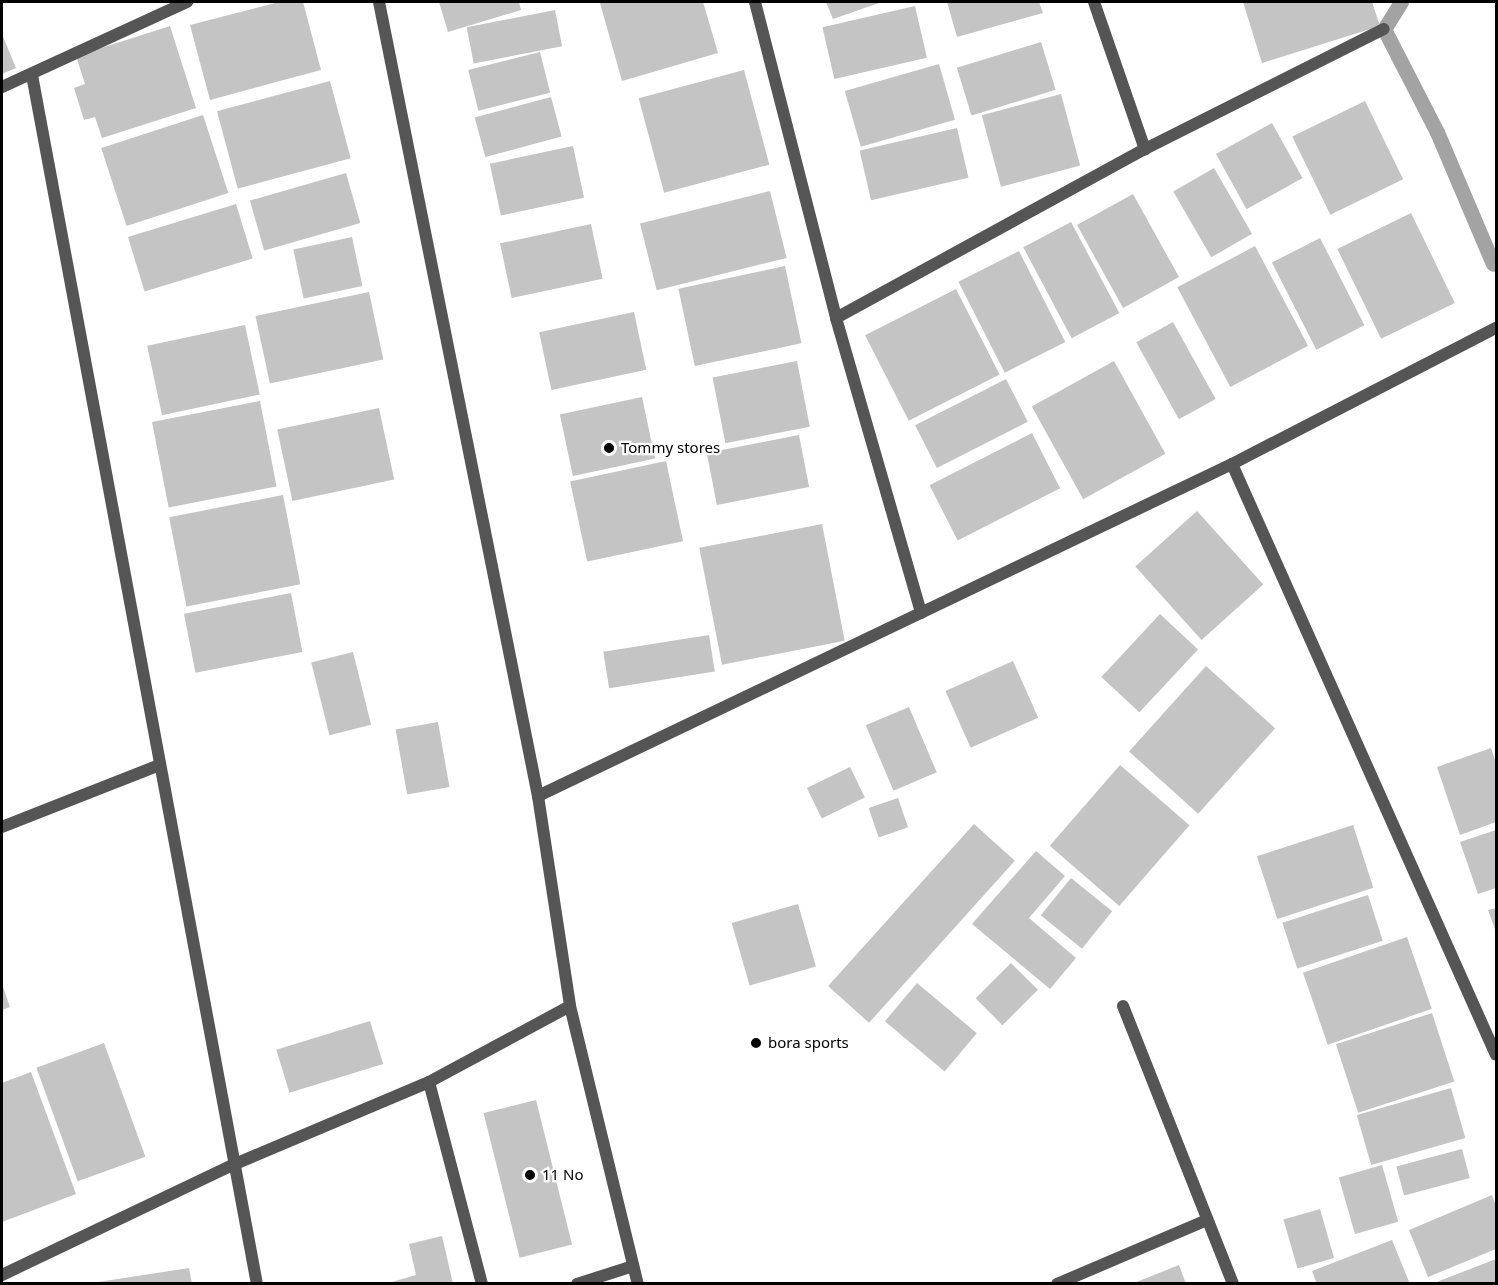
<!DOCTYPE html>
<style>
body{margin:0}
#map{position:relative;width:1498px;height:1285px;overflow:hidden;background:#fff;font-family:"Noto Sans",sans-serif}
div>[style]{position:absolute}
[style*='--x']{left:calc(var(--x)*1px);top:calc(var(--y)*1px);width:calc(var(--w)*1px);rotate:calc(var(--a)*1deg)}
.stream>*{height:15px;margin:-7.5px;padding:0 7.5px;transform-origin:7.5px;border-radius:7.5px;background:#a3a3a3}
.building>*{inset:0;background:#c4c4c4;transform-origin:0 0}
.service>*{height:12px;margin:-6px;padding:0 6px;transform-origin:6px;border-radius:6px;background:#555}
.minor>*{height:12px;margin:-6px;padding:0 6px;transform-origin:6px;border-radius:6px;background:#555}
.tertiary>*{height:12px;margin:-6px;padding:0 6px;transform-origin:6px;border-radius:6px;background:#555}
.dots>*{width:16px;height:16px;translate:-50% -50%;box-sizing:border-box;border:3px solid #fff;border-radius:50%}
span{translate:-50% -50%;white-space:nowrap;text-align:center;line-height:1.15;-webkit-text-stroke:4.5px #fff;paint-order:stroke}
.poi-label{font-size:15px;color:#000}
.left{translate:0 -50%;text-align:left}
.frame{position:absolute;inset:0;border:3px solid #000;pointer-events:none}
</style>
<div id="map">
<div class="stream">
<div style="--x:1401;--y:2;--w:32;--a:122"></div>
<div style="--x:1384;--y:29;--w:116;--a:62.8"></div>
<div style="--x:1437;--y:132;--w:143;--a:67"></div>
</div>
<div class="building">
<div style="clip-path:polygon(279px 2px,303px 2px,321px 70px,210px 100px,190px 25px)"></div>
<div style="clip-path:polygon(439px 2px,519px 2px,521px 10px,448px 32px)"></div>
<div style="clip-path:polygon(703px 2px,718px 53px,622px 81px,600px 3px)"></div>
<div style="clip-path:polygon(826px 2px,882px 2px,833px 19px)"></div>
<div style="clip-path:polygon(947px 2px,1039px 2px,1043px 13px,957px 37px)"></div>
<div style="clip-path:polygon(1243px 2px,1372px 2px,1380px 26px,1262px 63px)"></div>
<div style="left:915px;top:6px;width:53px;height:95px;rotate:77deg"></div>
<div style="left:555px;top:10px;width:37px;height:90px;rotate:79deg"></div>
<div style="clip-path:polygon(170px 26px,196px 108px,102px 138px,95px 117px,84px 120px,74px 88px,85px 84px,76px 56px)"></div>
<div style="clip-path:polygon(2px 34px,16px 68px,2px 74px)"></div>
<div style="left:1041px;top:42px;width:50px;height:88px;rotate:73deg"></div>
<div style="left:540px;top:52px;width:42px;height:74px;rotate:76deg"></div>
<div style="left:939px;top:64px;width:58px;height:98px;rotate:74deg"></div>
<div style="left:744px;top:70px;width:98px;height:109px;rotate:75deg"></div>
<div style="left:330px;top:81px;width:80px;height:117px;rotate:75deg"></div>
<div style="left:1061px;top:94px;width:74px;height:82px;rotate:75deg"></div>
<div style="left:551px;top:97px;width:41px;height:79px;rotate:75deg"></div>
<div style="left:1365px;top:101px;width:87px;height:81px;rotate:64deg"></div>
<div style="left:203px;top:115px;width:82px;height:107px;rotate:72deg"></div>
<div style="left:1272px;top:123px;width:63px;height:64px;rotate:61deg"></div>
<div style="left:957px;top:128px;width:51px;height:100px;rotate:77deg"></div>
<div style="left:573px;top:146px;width:53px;height:85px;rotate:78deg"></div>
<div style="left:1214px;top:168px;width:76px;height:47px;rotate:60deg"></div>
<div style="left:346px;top:173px;width:52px;height:100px;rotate:74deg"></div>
<div style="left:770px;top:191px;width:69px;height:134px;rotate:76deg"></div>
<div style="left:1133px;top:194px;width:95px;height:64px;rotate:61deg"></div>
<div style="left:236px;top:204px;width:57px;height:113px;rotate:73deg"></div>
<div style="left:1411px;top:213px;width:100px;height:82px;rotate:64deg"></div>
<div style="left:1071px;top:222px;width:103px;height:54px;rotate:62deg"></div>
<div style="left:591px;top:224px;width:56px;height:93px;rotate:78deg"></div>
<div style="left:352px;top:237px;width:50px;height:60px;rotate:78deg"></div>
<div style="left:1320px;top:238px;width:98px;height:54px;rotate:63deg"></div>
<div style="left:1255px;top:246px;width:113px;height:88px;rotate:62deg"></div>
<div style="left:1019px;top:251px;width:102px;height:68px;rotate:63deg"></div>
<div style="left:785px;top:266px;width:79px;height:109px;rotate:78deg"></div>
<div style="left:956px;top:289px;width:96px;height:102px;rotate:63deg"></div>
<div style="left:369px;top:292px;width:69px;height:116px;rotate:78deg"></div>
<div style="left:634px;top:312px;width:59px;height:97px;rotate:78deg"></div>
<div style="left:1173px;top:322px;width:88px;height:42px;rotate:61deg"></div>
<div style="left:245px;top:325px;width:71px;height:100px;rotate:78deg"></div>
<div style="left:797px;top:361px;width:67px;height:86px;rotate:79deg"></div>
<div style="left:1114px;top:361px;width:106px;height:94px;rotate:61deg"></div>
<div style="left:1006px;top:379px;width:48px;height:102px;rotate:63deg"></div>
<div style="left:642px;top:397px;width:63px;height:84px;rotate:78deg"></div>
<div style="left:260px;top:401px;width:87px;height:110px;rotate:79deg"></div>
<div style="left:379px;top:408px;width:73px;height:104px;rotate:78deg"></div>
<div style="left:1032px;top:433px;width:62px;height:115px;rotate:63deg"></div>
<div style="left:799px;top:435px;width:53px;height:94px;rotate:79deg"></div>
<div style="left:666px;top:461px;width:82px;height:98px;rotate:78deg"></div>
<div style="left:283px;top:495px;width:91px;height:116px;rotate:79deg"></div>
<div style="left:1197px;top:511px;width:99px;height:83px;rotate:48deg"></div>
<div style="left:822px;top:524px;width:119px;height:125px;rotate:79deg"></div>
<div style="left:291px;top:593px;width:60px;height:109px;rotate:79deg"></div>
<div style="left:1160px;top:614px;width:52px;height:86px;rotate:43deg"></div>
<div style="left:709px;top:635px;width:37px;height:107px;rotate:81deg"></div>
<div style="left:353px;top:652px;width:75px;height:43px;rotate:76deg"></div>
<div style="left:1013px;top:661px;width:62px;height:74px;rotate:66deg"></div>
<div style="left:1206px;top:666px;width:93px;height:115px;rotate:42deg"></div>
<div style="left:909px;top:707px;width:71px;height:47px;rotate:67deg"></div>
<div style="left:438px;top:722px;width:66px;height:43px;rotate:80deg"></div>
<div style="clip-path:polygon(1491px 748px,1496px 763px,1496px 822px,1460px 835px,1437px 767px)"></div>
<div style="left:1120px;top:765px;width:92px;height:107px;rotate:41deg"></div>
<div style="left:850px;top:767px;width:34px;height:48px;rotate:64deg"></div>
<div style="left:898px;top:798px;width:31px;height:31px;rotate:71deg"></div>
<div style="left:974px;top:824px;width:55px;height:218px;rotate:42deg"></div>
<div style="left:1353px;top:825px;width:66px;height:101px;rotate:72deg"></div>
<div style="clip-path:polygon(1496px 830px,1496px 888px,1478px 894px,1460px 842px)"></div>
<div style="clip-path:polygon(1036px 851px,1065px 876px,1029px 918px,1076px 958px,1050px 989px,972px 924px)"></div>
<div style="left:1071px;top:878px;width:53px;height:48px;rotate:39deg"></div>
<div style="left:1368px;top:895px;width:48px;height:90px;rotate:72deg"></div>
<div style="left:798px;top:904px;width:65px;height:69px;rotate:74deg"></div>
<div style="clip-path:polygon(1496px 908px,1496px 932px,1488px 910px)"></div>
<div style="left:1407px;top:937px;width:76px;height:110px;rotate:71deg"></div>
<div style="left:1011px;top:963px;width:38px;height:50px;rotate:45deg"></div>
<div style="left:917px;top:983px;width:78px;height:50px;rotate:40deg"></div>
<div style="clip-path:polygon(2px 984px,10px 1007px,2px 1010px)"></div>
<div style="left:1432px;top:1013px;width:72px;height:101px;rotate:72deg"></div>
<div style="left:370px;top:1021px;width:45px;height:98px;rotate:73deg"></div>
<div style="left:104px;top:1043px;width:121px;height:72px;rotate:70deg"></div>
<div style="clip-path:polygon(31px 1072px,76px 1194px,2px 1222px,2px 1083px)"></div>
<div style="left:1451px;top:1088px;width:52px;height:98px;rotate:74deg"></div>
<div style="left:536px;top:1100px;width:149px;height:54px;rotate:76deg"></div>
<div style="left:1462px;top:1149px;width:30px;height:68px;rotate:75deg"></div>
<div style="left:1382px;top:1165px;width:59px;height:45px;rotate:74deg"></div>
<div style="clip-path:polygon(1492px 1195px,1496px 1206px,1496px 1249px,1428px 1277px,1409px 1230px)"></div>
<div style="left:1320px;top:1209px;width:51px;height:38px;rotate:74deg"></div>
<div style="clip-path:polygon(442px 1236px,453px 1284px,385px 1284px,416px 1275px,409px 1244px)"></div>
<div style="clip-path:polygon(1392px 1240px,1410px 1284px,1317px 1284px,1312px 1271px)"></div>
<div style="clip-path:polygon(1496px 1259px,1496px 1284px,1434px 1284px,1434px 1283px)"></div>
<div style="clip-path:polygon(1179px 1265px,1186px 1284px,1134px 1284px,1134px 1283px)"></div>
<div style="clip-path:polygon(189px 1268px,192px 1284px,98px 1284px,98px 1282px)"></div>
</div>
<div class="service">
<div style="--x:429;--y:1082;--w:209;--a:75.3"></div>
<div style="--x:577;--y:1284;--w:59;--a:-17.8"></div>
</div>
<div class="minor">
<div style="--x:755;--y:2;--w:326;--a:75.6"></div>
<div style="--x:836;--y:318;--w:307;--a:73.9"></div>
<div style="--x:1094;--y:2;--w:156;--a:70.9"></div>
<div style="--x:32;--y:75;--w:1230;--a:79.46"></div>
<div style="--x:2;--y:87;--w:204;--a:-24.7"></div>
<div style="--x:836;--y:318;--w:352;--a:-28.7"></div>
<div style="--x:1145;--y:149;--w:267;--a:-26.7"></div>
<div style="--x:1232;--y:464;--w:647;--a:65.93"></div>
<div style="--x:538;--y:796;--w:769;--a:-25.57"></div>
<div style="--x:1232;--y:464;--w:297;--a:-27.3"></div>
<div style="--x:2;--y:827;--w:169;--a:-21.5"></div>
<div style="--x:1123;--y:1006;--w:299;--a:68.4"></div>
<div style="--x:2;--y:1275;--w:258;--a:-25.5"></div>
<div style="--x:235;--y:1164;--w:211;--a:-22.9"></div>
<div style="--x:429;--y:1082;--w:160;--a:-28.3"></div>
<div style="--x:1057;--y:1284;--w:163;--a:-23.1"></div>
</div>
<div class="tertiary">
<div style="--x:379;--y:2;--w:810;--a:78.68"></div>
<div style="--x:538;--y:796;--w:212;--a:81.3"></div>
<div style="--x:570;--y:1006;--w:286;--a:76.3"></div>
</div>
<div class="dots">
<div style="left:609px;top:448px;background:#000"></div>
<div style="left:756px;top:1043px;background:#000"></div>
<div style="left:530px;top:1175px;background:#000"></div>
</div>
<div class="poi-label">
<span class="left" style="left:621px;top:448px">Tommy stores</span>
<span class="left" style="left:768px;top:1043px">bora sports</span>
<span class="left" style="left:542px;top:1175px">11 No</span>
</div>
<div class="frame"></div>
</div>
